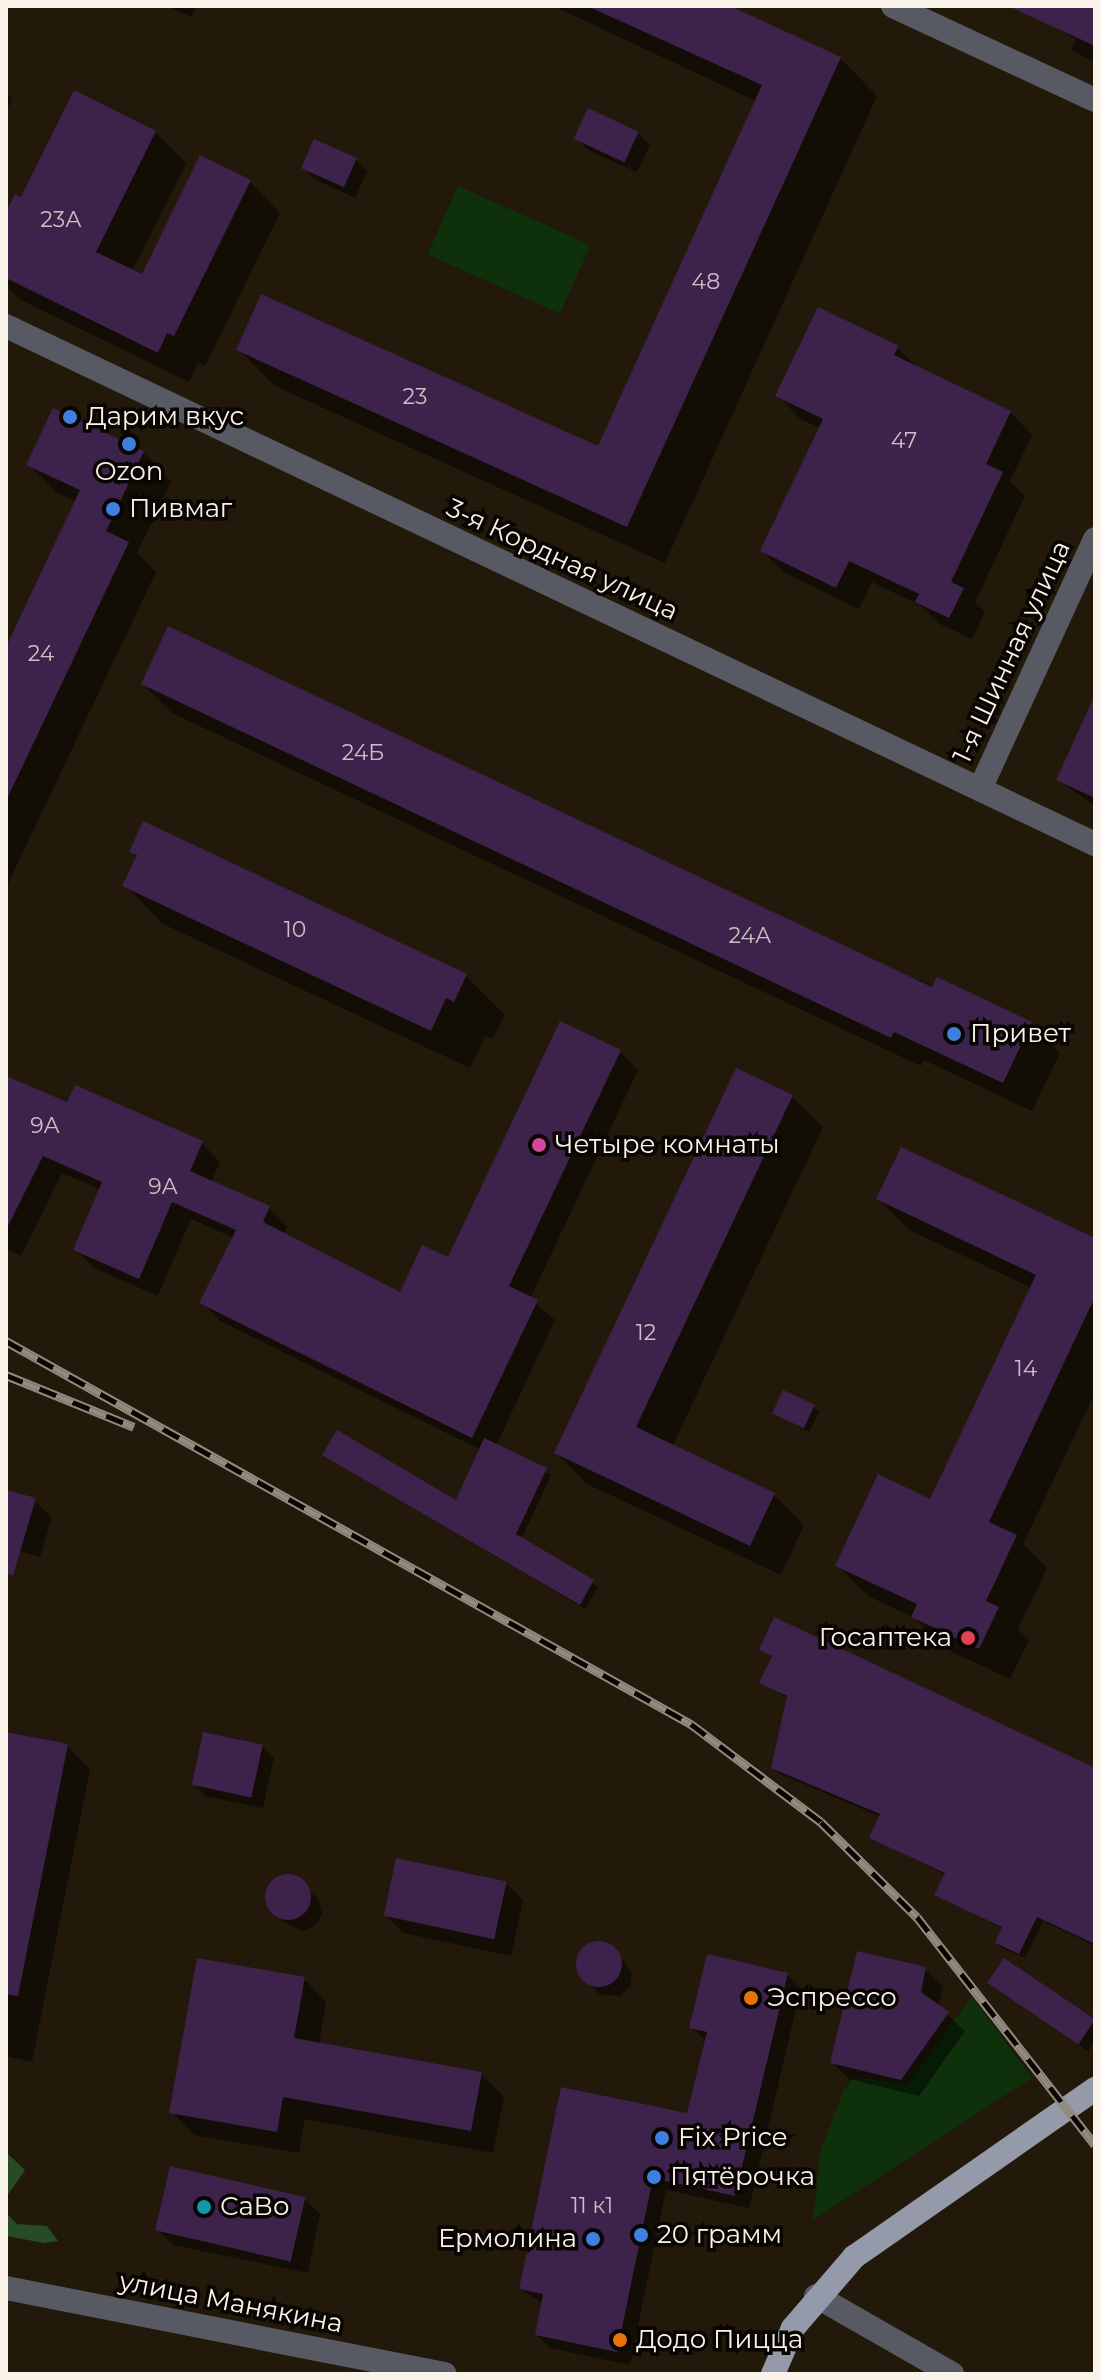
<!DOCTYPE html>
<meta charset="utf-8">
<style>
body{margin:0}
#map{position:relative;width:1101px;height:2380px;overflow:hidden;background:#22190a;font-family:Montserrat,sans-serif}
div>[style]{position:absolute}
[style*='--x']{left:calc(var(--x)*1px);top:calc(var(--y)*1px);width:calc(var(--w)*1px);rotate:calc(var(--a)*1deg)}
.green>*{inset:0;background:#0e310b;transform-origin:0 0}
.forest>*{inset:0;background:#274c24}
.shadow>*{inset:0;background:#0007}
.building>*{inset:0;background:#3d224c;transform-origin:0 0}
.round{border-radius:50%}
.minor>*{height:24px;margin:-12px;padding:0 12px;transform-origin:12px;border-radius:12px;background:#575a62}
.major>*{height:24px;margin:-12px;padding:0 12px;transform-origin:12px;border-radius:12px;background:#959aab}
.rail>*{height:9px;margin-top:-4.5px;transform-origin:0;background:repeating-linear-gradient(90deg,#090502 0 18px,#928a7e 0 36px);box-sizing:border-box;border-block:2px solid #928a7e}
.dots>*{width:22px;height:22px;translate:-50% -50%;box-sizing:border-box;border:4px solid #090502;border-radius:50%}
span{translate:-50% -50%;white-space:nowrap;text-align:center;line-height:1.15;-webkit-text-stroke:7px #090502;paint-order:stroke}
.number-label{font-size:22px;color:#cbbfc2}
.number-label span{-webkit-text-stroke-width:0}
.poi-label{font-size:26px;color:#faf3ea}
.left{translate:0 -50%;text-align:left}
.right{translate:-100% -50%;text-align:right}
.street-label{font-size:26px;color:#faf3ea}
.frame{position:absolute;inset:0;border:8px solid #faf3ea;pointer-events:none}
</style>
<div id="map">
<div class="green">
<div style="left:458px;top:186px;width:145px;height:75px;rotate:24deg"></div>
<div style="clip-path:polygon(972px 1997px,1032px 2078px,813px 2220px,820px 2153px,843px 2091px,855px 2077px,907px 2084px)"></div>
</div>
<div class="forest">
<div style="clip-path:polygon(6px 2152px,25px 2170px,7px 2196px,6px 2212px)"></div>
<div style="clip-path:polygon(6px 2213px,17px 2224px,47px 2226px,58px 2241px,44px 2243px,6px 2236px)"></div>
</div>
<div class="shadow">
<div style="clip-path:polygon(167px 6px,196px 6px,191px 17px)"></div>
<div style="clip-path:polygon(553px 6px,725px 6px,840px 58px,877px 96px,665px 563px,275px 386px,238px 349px,599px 449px,756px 101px)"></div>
<div style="clip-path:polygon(1055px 6px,1095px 6px,1095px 63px,1071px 49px,1076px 39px,1047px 23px)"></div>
<div style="clip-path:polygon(6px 93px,12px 99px,6px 112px)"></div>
<div style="clip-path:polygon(155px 132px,186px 163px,132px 271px,143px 277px,250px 182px,280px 213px,205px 366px,198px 363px,189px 382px,19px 299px,6px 285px,6px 232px)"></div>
<div style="clip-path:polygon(638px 133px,650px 145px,637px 172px,588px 150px,576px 138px)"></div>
<div style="clip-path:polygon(356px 160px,367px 172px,355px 198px,314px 179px,303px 167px)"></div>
<div style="clip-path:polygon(897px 347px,919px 369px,1010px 412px,1032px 435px,1010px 481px,1025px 496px,975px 602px,985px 612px,972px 639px,940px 624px,921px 606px,872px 582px,859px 609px,785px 573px,762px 551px,821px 428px,800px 419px,778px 396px)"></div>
<div style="clip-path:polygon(143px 452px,171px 481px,137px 553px,156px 572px,6px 888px,6px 652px,77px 502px,57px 493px,29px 465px)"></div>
<div style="clip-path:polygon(143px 684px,1031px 1023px,1060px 1053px,1032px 1111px,924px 1060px,921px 1066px,172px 713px)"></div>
<div style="clip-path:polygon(1095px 700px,1095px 806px,1058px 780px)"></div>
<div style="clip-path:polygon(131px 851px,466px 976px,505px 1015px,493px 1039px,485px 1036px,470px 1068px,163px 924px,125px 885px,138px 858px)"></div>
<div style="clip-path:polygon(620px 1052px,638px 1070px,530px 1299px,555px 1320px,496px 1446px,551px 1475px,521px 1540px,598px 1587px,585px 1609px,324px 1455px,456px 1502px,481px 1450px,220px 1321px,202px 1302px,234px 1238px,191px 1219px,158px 1296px,94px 1268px,75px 1249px,101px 1190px,62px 1173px,21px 1256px,6px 1248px,6px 1078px,68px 1105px,202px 1143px,220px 1162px,211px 1183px,269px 1208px,287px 1226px,284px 1235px,401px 1294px,449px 1260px)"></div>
<div style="clip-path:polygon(792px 1097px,823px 1127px,672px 1447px,774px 1495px,804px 1525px,781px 1575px,587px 1484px,556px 1453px)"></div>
<div style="clip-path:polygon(878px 1199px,1095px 1241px,1095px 1393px,1023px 1544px,1047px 1568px,1018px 1629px,1029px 1640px,1010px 1679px,944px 1648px,915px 1618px,868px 1596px,837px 1565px,931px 1502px,1032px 1288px,909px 1230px)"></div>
<div style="clip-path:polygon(813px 1406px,819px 1412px,809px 1432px,774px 1413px)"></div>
<div style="clip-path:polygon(6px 1492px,34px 1500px,52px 1518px,40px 1557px,6px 1547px)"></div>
<div style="clip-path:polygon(761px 1649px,1095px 1770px,1095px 1946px,1043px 1921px,1025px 1958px,1002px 1948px,997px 1943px,1004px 1929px,937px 1894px,946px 1875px,871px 1837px,881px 1817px,778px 1773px,773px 1768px,788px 1698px,761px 1683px,773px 1657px)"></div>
<div style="clip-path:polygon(6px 1734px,67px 1746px,90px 1769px,32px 2062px,6px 2056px)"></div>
<div style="clip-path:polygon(262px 1747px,274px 1758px,263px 1808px,205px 1796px,194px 1784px)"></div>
<div style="clip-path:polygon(296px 1878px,319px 1900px,322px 1914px,315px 1926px,302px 1931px,284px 1922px,267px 1897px,276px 1880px)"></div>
<div style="clip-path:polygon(506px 1883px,523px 1900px,511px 1956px,403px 1933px,386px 1915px)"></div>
<div style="clip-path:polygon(600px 1943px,613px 1948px,632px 1973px,630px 1987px,620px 1996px,599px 1994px,578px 1964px,582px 1952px)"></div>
<div style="clip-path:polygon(1005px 1961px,1095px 2022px,1095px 2040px,1088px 2051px,990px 1983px)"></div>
<div style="clip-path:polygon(925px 1969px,943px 1987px,938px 2007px,965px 2031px,919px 2096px,849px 2079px,832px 2062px)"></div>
<div style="clip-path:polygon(787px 1975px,801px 1988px,749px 2208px,666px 2190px,630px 2365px,550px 2348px,537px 2335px,543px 2304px,521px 2289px,688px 2115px,707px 2041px,691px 2027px)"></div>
<div style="clip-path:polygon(304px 1979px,326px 2002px,319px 2045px,481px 2074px,504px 2097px,493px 2153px,305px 2119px,299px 2153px,194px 2135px,172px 2112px)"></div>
<div style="clip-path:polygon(305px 2199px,320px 2214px,308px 2273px,173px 2245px,158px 2230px)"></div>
</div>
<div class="building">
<div style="clip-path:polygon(587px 6px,730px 6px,841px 57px,627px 527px,236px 350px,261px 294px,598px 446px,762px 85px)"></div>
<div style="clip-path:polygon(1008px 6px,1095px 6px,1095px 46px)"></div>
<div style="clip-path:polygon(74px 90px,156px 131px,96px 252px,142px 274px,200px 155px,251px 180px,174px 336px,167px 333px,158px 353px,6px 278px,6px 212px,15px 194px,21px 197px)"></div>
<div style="left:588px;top:108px;width:56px;height:34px;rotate:25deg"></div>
<div style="left:314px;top:139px;width:47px;height:32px;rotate:24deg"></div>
<div style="clip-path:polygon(818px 307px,899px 346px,894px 355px,1011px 411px,986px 464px,1003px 472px,951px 582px,964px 588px,949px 618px,915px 602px,919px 594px,849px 561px,836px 588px,760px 551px,823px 419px,775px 396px)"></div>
<div style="clip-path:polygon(53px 408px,144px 451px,106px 531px,129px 542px,6px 801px,6px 647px,80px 490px,26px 465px)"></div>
<div style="clip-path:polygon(168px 626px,932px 987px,937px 977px,1032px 1022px,1003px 1083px,894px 1032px,891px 1038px,141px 684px)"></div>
<div style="clip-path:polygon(1095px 695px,1095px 798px,1056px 780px)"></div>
<div style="clip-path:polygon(143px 821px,467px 974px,454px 1002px,446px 998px,431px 1031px,122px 886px,137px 855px,129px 852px)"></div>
<div style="clip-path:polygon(560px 1021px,621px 1050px,509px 1286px,538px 1300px,472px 1438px,199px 1303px,236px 1230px,172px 1202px,139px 1279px,73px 1250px,102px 1182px,43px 1156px,6px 1230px,6px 1076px,67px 1102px,75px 1085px,203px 1141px,190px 1171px,270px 1206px,263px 1222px,400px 1292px,422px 1245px,448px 1257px)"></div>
<div style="clip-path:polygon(736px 1068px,793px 1095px,636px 1427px,775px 1493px,750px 1546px,554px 1453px)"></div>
<div style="clip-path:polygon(901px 1147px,1095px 1238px,1095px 1297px,989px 1522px,1017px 1535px,986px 1601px,999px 1607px,979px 1649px,911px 1617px,917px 1604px,835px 1566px,878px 1474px,930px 1499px,1036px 1275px,876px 1199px)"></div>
<div style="left:783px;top:1390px;width:35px;height:26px;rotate:25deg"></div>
<div style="clip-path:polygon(337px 1430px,456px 1500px,484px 1438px,547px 1468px,516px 1534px,594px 1580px,580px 1605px,322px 1455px)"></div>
<div style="clip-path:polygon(6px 1490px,36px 1498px,13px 1575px,6px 1574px)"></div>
<div style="clip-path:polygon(774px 1617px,1095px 1768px,1095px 1944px,1037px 1917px,1019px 1954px,995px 1943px,1002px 1927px,934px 1895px,945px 1873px,869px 1838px,880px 1814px,771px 1768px,787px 1696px,759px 1683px,772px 1656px,759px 1650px)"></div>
<div style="clip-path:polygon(6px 1732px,68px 1744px,18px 1996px,6px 1994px)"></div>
<div style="left:203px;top:1732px;width:61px;height:54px;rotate:12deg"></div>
<div style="left:396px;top:1858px;width:113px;height:59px;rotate:12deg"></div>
<div class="round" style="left:265px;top:1874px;width:46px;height:46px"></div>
<div class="round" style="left:576px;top:1941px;width:46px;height:46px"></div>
<div style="clip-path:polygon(857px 1951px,926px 1967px,921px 1992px,949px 2012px,901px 2080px,830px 2063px)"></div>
<div style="clip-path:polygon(707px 1954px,788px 1973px,735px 2196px,653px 2178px,617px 2352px,535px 2335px,543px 2294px,519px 2289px,561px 2087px,687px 2113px,707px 2032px,689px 2028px)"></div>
<div style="clip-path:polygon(197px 1958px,305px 1977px,294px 2038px,482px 2072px,471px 2131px,283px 2097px,277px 2132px,169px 2113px)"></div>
<div style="left:1004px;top:1958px;width:110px;height:30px;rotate:34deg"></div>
<div style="left:170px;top:2166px;width:139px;height:66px;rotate:13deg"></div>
</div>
<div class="minor">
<div style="--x:893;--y:6;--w:223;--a:25"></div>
<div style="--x:6;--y:326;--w:1206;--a:25.44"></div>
<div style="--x:980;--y:789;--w:275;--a:-65.3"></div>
<div style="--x:6;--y:2288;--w:447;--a:11.1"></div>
<div style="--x:816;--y:2296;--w:157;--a:29.8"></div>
</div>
<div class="major">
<div style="--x:773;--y:2374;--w:50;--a:-66.5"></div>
<div style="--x:793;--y:2328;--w:94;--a:-49.3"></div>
<div style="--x:854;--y:2257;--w:294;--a:-34.9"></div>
</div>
<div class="rail">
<div style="--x:6;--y:1341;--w:785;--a:29.21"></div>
<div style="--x:691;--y:1724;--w:163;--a:37"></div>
<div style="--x:821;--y:1822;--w:135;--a:44.7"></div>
<div style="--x:917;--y:1917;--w:289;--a:52"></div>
<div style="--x:6;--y:1375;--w:138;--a:22.1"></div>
</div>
<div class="dots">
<div style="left:70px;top:417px;background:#3f7fe0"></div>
<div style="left:129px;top:444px;background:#3f7fe0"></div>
<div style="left:113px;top:509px;background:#3f7fe0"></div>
<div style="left:954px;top:1034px;background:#3f7fe0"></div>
<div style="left:539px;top:1145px;background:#d1479c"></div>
<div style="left:968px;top:1638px;background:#e0444e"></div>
<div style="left:751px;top:1998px;background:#e8710a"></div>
<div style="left:662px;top:2138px;background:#3f7fe0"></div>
<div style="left:654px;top:2177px;background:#3f7fe0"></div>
<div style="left:204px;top:2207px;background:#0f9aa8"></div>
<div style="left:641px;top:2235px;background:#3f7fe0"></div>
<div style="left:593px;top:2239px;background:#3f7fe0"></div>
<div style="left:620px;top:2340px;background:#e8710a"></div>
</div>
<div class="number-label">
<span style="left:61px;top:220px">23А</span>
<span style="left:706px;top:282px">48</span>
<span style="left:415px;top:397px">23</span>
<span style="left:904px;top:441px">47</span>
<span style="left:41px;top:654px">24</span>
<span style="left:363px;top:753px">24Б</span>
<span style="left:295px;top:930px">10</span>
<span style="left:750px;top:936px">24А</span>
<span style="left:45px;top:1126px">9А</span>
<span style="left:163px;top:1187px">9А</span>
<span style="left:646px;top:1333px">12</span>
<span style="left:1026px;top:1369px">14</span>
<span style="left:592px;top:2206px">11 к1</span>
</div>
<div class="poi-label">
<span class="left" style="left:86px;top:417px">Дарим вкус</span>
<span style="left:129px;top:472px">Ozon</span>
<span class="left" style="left:129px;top:509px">Пивмаг</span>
<span class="left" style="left:970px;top:1034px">Привет</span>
<span class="left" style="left:555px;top:1145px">Четыре комнаты</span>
<span class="right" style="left:952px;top:1638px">Госаптека</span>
<span class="left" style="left:767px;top:1998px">Эспрессо</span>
<span class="left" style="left:678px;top:2138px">Fix Price</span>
<span class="left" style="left:670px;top:2177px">Пятёрочка</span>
<span class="left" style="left:220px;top:2207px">СаВо</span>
<span class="left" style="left:657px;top:2235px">20 грамм</span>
<span class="right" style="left:577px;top:2239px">Ермолина</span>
<span class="left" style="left:636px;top:2340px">Додо Пицца</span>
</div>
<div class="street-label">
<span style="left:562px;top:560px;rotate:25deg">3-я Кордная улица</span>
<span style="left:1012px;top:652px;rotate:-65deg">1-я Шинная улица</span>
<span style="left:231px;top:2303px;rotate:11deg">улица Манякина</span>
</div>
<div class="frame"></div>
</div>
